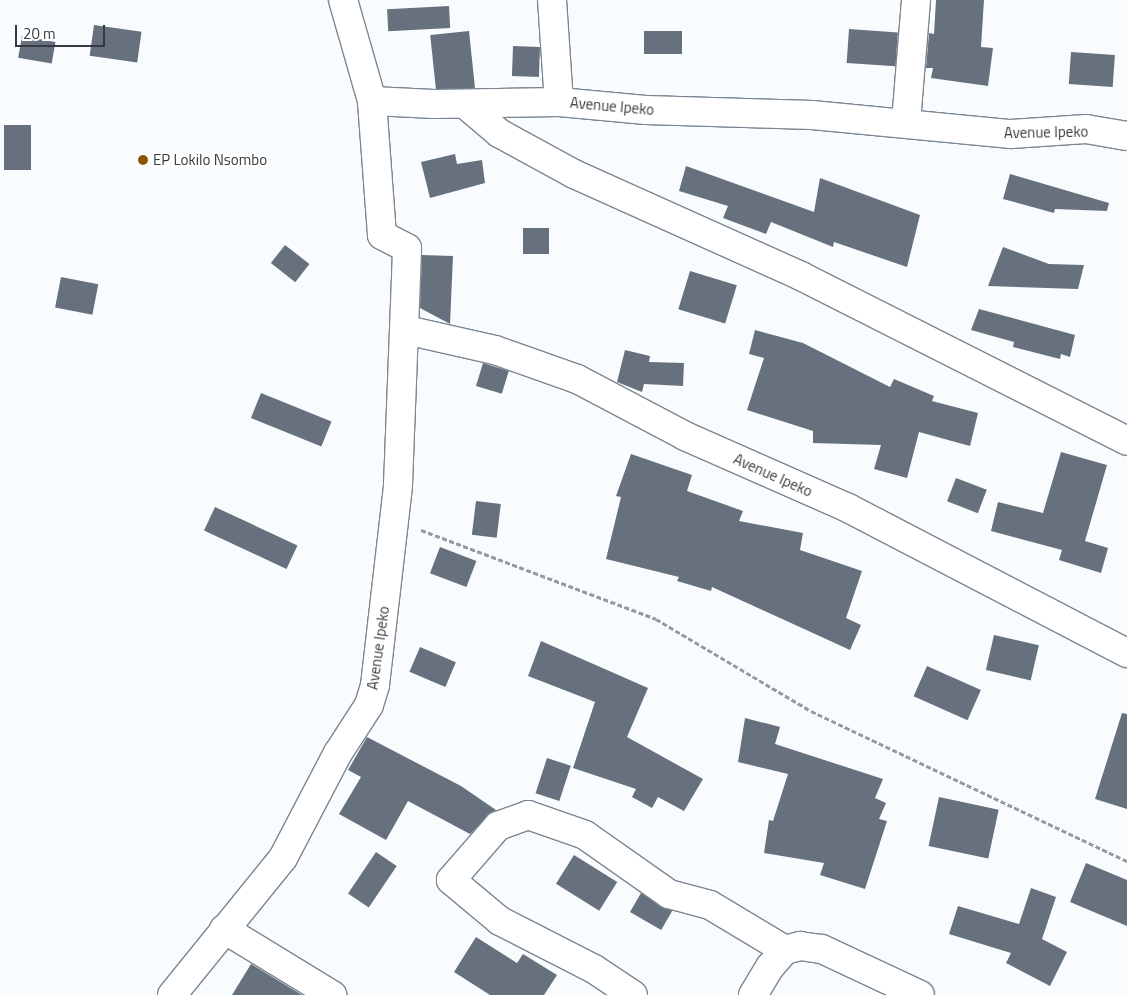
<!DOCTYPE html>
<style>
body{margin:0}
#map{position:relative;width:1127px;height:995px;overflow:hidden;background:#f9fcfe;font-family:"Titillium Web",sans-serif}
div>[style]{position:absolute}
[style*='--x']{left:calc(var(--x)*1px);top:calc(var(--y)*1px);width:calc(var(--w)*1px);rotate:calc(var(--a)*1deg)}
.building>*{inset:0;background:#66717d;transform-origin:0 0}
.path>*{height:3px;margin-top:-1.5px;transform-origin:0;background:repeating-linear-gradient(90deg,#96999d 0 5px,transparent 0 7.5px)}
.roads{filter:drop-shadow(1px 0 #7b8692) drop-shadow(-1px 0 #7b8692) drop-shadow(0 1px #7b8692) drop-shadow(0 -1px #7b8692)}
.street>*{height:28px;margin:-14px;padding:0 14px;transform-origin:14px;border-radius:14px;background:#fff}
.dots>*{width:14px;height:14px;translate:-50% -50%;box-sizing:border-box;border:2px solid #fff;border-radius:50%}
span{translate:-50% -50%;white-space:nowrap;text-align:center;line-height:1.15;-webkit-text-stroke:5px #fff;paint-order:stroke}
.street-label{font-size:15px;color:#363a40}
.poi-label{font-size:15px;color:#363a40}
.left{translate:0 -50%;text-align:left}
.scale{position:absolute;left:15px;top:25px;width:90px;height:22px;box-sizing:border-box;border:2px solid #363a40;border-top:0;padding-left:6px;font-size:15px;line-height:18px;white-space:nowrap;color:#363a40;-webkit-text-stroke:4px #fff;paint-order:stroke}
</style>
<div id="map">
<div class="building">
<div style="clip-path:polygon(936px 0,984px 0,981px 47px,993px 48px,988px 86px,931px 78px,933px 68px,926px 68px,929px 33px,934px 34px)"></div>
<div style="left:449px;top:6px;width:22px;height:62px;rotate:87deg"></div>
<div style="left:94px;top:25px;width:48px;height:31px;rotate:8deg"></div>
<div style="left:849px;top:29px;width:49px;height:34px;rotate:4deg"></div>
<div style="left:469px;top:31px;width:57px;height:39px;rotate:84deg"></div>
<div style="left:644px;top:31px;width:38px;height:23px"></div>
<div style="left:22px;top:36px;width:34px;height:22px;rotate:10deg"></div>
<div style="left:513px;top:46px;width:27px;height:30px;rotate:2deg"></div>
<div style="left:1071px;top:52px;width:44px;height:32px;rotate:4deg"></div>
<div style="left:4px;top:125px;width:27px;height:45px"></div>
<div style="clip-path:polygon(455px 154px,457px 164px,482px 160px,485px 183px,430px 198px,421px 162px)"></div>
<div style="clip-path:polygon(686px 166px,814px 212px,820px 178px,920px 215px,907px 267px,834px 242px,833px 247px,771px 222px,766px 234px,723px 218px,728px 206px,679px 191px)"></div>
<div style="clip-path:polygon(1010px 174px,1109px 203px,1107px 211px,1055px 209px,1054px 213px,1003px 199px)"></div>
<div style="left:523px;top:228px;width:26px;height:26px"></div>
<div style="left:285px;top:245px;width:31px;height:23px;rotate:38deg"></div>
<div style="clip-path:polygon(1003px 247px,1049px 264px,1084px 265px,1078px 289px,988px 286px)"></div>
<div style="clip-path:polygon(422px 255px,453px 256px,450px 324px,420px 308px)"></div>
<div style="left:690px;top:271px;width:49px;height:40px;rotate:17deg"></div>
<div style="left:61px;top:277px;width:38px;height:31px;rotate:11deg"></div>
<div style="clip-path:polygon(979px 309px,1075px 335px,1070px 357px,1061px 354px,1060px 359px,1013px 347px,1014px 342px,971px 330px)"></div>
<div style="clip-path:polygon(755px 330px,803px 343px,890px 387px,894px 379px,934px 396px,932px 401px,978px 413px,970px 446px,919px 432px,907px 478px,874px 469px,881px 445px,813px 443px,813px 431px,747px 410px,764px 358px,749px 354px)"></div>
<div style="clip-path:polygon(625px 350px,650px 356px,649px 362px,684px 363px,683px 386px,644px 384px,642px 392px,617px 382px)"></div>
<div style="left:483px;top:363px;width:27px;height:24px;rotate:17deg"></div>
<div style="left:261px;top:393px;width:76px;height:27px;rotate:22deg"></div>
<div style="clip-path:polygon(1061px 452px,1107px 465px,1085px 541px,1108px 548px,1101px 573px,1059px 560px,1062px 550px,991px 531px,998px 502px,1043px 513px)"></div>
<div style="clip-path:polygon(631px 454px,692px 475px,687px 491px,743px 511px,739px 521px,803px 533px,800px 550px,862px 571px,846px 618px,861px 625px,850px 650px,712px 587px,711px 591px,677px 581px,679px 577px,606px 559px,621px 497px,616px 496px)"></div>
<div style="left:956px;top:478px;width:33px;height:25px;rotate:21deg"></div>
<div style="left:476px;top:501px;width:25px;height:34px;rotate:7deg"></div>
<div style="left:215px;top:507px;width:91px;height:26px;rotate:25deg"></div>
<div style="left:440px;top:547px;width:39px;height:28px;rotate:21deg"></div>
<div style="left:994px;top:635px;width:46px;height:36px;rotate:13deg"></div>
<div style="clip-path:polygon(541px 641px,648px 688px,627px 737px,703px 779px,684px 811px,658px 797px,652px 808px,632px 797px,636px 789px,573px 768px,595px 702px,528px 676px)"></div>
<div style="left:420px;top:647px;width:39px;height:27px;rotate:23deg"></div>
<div style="left:927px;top:666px;width:59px;height:33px;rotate:24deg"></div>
<div style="clip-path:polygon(1122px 713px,1127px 714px,1127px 809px,1095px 799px)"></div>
<div style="clip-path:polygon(745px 718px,780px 727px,775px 744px,883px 779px,875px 798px,886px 803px,879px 819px,887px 821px,865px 889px,820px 875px,824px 863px,764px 853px,769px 820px,773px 821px,788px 774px,738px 762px)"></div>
<div style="clip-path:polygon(367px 737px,461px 786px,496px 810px,470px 834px,408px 801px,386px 840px,339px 814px,361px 777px,348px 770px)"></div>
<div style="left:547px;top:758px;width:25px;height:37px;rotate:18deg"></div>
<div style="left:939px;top:797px;width:61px;height:50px;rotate:12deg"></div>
<div style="left:376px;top:852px;width:25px;height:50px;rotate:34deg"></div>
<div style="left:574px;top:855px;width:51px;height:34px;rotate:32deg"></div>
<div style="clip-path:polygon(1086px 863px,1127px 880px,1127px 926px,1070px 902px)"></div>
<div style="clip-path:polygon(1031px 888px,1056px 897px,1042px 939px,1067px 952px,1050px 986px,1006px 963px,1011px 953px,949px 934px,958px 906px,1019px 924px)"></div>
<div style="left:641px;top:893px;width:36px;height:22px;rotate:30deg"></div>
<div style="clip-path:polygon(476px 937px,517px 963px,523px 954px,557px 975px,544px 995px,490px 995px,454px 972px)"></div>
<div style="clip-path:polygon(251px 964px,302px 995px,232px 995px)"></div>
</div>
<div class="path">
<div style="--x:421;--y:530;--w:251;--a:20.7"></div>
<div style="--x:656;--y:619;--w:180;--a:30.7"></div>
<div style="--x:811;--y:711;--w:350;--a:25.4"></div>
</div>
<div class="roads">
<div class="street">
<div style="--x:552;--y:0;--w:102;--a:86.1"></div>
<div style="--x:372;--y:101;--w:62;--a:2.8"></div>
<div style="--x:434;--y:104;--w:125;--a:-0.9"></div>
<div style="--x:559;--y:102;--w:87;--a:5.3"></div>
<div style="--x:646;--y:110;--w:166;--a:1.7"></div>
<div style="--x:812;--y:115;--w:200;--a:5.5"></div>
<div style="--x:1011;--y:134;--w:75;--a:-3.8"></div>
<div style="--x:1086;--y:129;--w:42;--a:9.7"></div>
<div style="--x:465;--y:104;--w:45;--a:40.5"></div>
<div style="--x:499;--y:133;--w:85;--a:28.7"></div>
<div style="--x:574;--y:174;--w:249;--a:24.2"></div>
<div style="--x:801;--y:276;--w:365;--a:26.8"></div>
<div style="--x:906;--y:122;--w:122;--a:-85.3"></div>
<div style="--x:406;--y:330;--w:91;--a:12.7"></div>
<div style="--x:495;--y:350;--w:87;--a:19.5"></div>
<div style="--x:577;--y:379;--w:122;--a:27.8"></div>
<div style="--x:685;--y:436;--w:178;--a:23.8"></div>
<div style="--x:848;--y:508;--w:314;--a:27.5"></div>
<div style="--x:224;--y:929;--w:127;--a:31.4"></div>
<div style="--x:172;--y:995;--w:176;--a:-51"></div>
<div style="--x:283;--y:858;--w:119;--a:-62.4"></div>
<div style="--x:338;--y:753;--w:57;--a:-57.1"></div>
<div style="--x:369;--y:705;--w:21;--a:-73"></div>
<div style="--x:375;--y:685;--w:201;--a:-83.4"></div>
<div style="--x:398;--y:485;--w:237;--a:-87.8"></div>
<div style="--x:407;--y:248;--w:28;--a:-153"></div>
<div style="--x:382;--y:235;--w:134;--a:-94.3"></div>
<div style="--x:372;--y:101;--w:105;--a:-106"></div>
<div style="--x:633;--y:995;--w:47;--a:-146.3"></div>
<div style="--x:594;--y:969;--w:106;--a:-152.9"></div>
<div style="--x:500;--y:921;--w:64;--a:-140.1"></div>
<div style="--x:451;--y:880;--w:72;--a:-49"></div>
<div style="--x:498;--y:826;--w:32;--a:-20"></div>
<div style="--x:528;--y:815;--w:60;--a:19.3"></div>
<div style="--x:585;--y:835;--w:103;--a:35.1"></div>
<div style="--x:669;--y:894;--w:42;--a:15"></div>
<div style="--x:710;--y:905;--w:87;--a:31"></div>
<div style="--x:753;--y:995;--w:33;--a:-59"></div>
<div style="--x:770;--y:967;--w:23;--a:-49"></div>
<div style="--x:785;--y:950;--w:16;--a:-15"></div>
<div style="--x:800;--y:946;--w:22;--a:8"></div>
<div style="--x:822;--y:949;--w:108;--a:25.1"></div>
</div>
</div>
<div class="dots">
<div style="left:143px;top:160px;background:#8d540c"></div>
</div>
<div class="street-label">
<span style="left:612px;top:106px;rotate:5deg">Avenue Ipeko</span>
<span style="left:1046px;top:132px;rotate:-1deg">Avenue Ipeko</span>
<span style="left:773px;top:475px;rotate:24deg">Avenue Ipeko</span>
<span style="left:378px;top:648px;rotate:-82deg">Avenue Ipeko</span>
</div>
<div class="poi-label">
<span class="left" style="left:153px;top:160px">EP Lokilo Nsombo</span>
</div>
<div class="scale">20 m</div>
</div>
